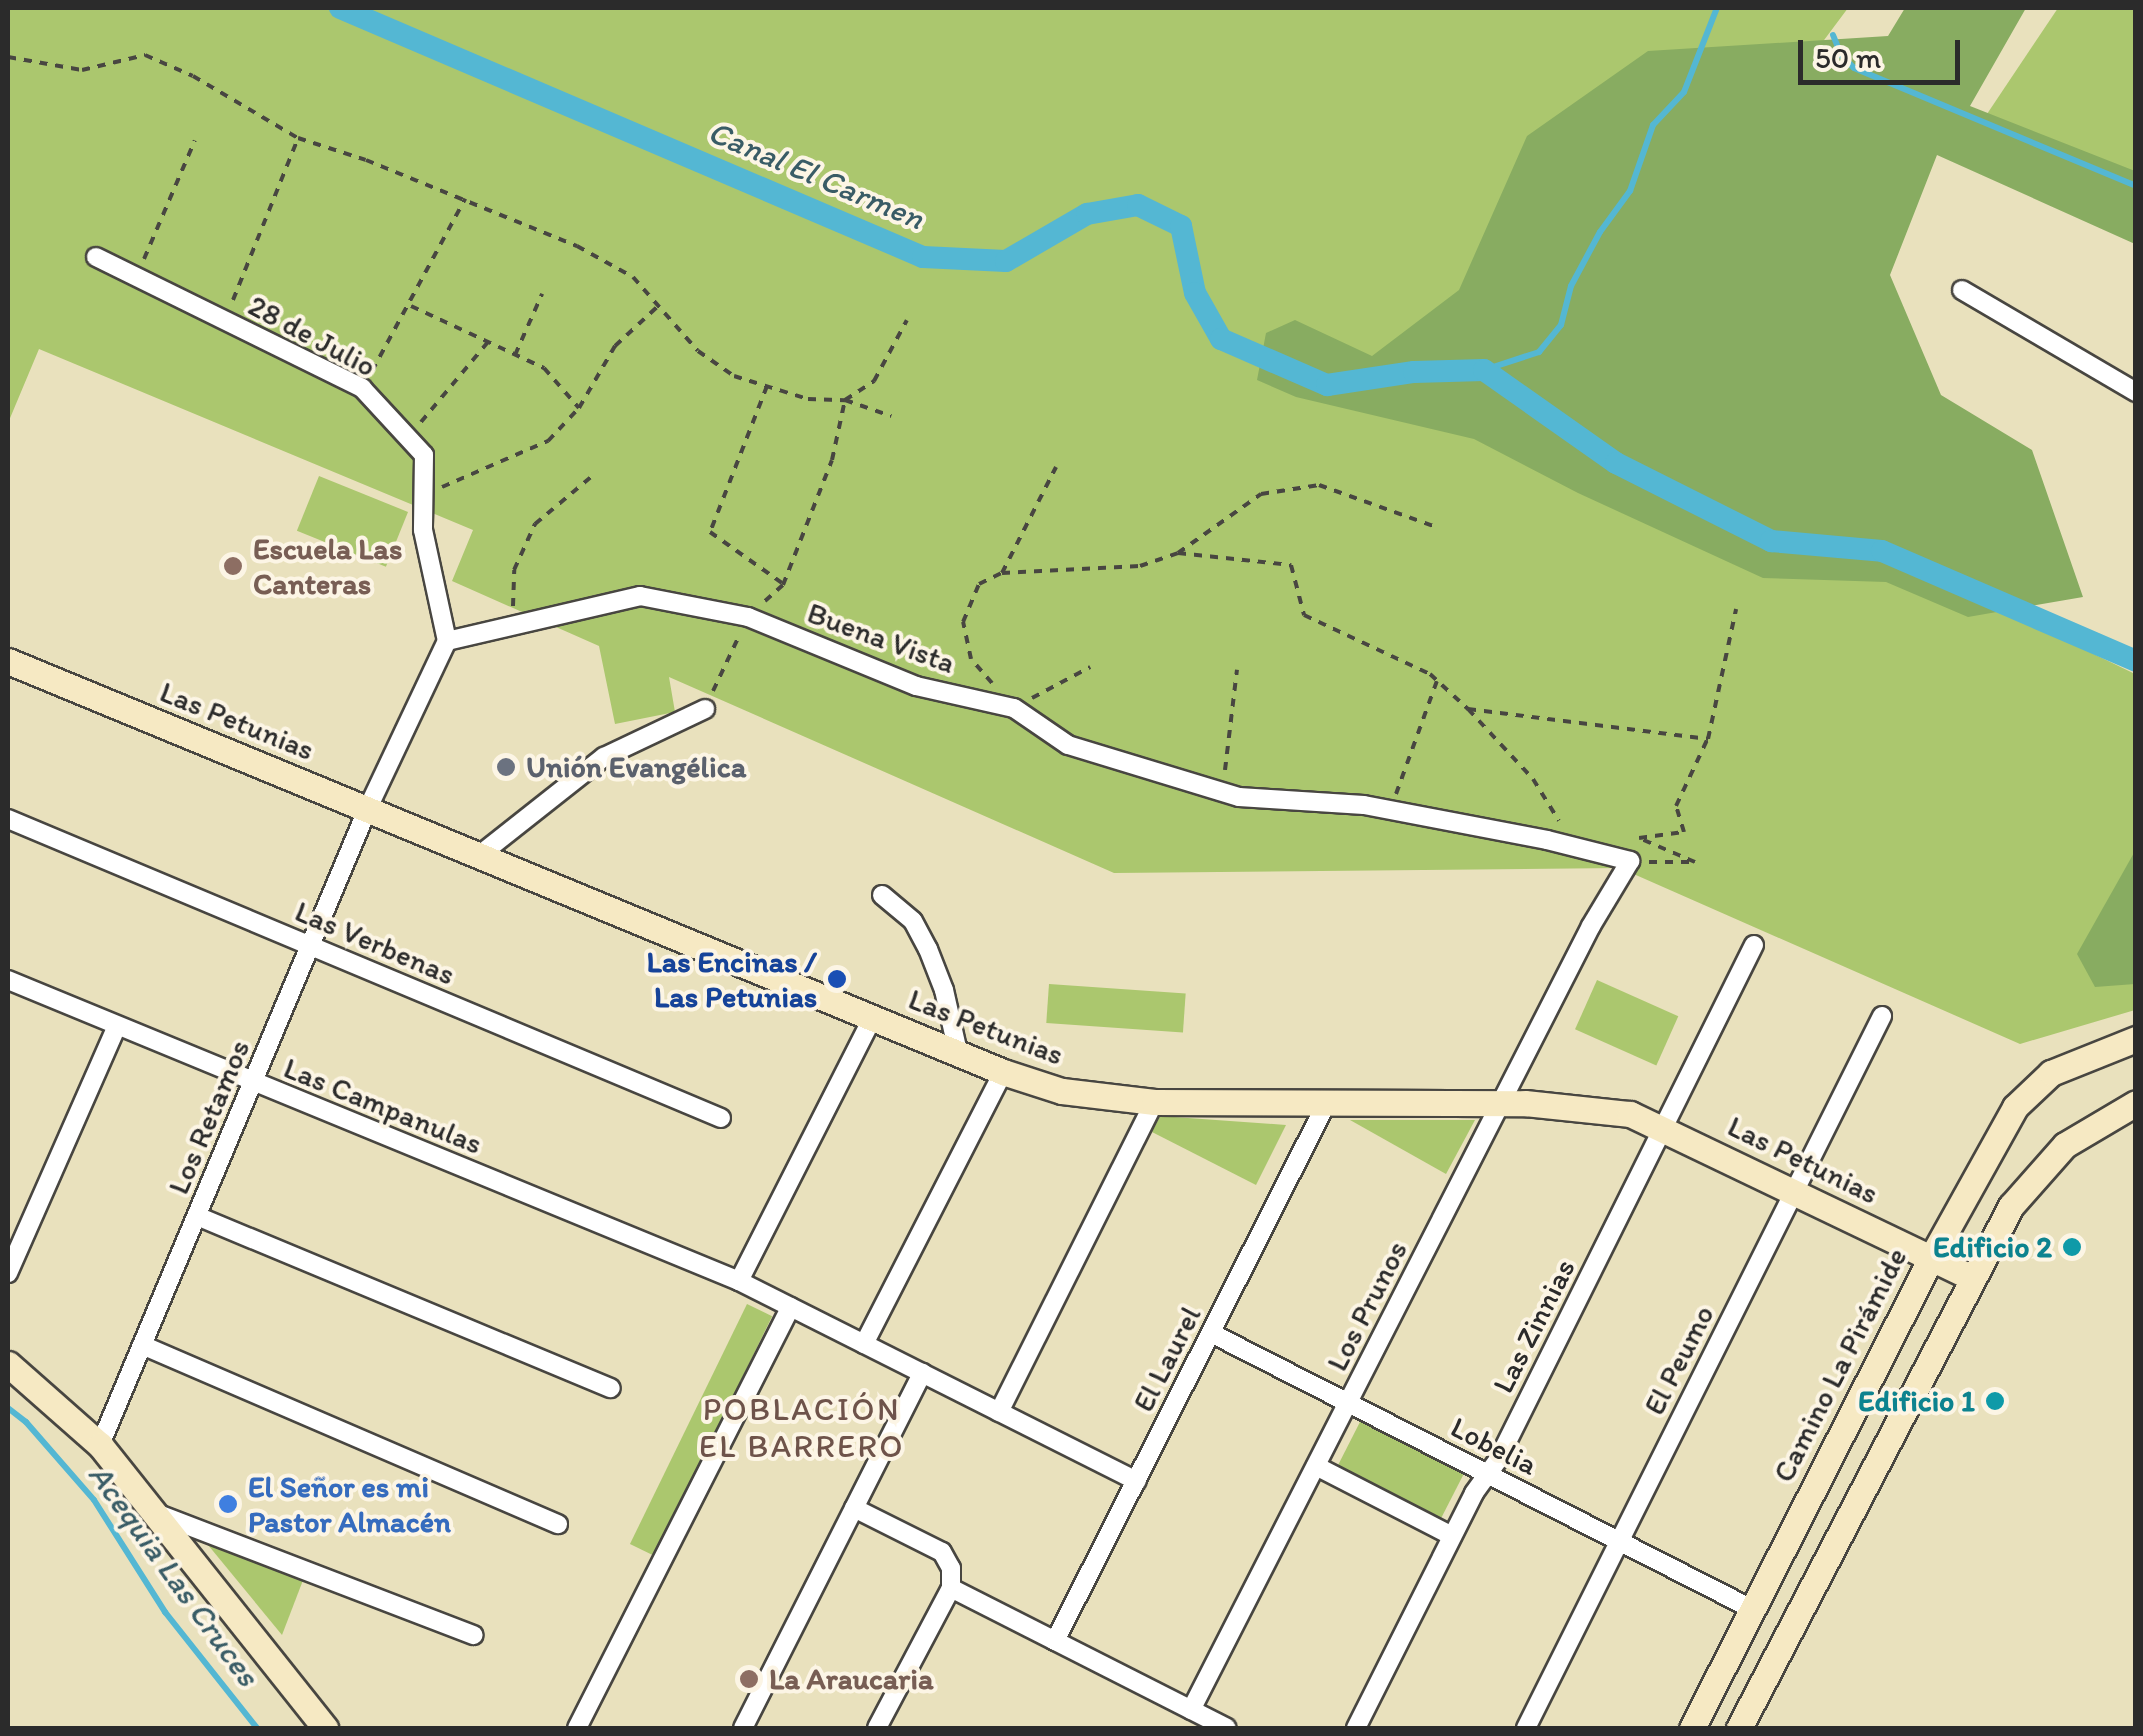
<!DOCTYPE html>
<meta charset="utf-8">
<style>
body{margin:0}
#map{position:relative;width:2143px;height:1736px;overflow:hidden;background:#e9e1bd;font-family:Itim,sans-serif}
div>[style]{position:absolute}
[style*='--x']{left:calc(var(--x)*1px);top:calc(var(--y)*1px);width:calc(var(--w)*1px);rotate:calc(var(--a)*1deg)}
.green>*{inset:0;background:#abc76e;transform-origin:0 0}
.forest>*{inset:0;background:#88ac61}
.stream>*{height:6px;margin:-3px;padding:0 3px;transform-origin:3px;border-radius:3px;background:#54b7d3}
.canal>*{height:22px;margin:-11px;padding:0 11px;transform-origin:11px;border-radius:11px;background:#54b7d3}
.path>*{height:4px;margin-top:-2px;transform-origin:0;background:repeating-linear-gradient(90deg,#484641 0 8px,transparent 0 16px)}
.roads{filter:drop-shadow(2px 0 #484641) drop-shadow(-2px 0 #484641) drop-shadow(0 2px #484641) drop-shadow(0 -2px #484641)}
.street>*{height:18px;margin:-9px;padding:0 9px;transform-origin:9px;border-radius:9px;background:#fff}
.secondary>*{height:25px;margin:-12.5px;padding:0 12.5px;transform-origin:12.5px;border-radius:12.5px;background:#f6e9c3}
.dots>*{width:28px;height:28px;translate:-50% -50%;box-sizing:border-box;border:5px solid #fcf5e5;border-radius:50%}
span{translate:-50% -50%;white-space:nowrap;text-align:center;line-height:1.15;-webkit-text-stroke:8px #fcf5e5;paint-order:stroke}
.street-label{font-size:30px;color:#2b2b2b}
.education-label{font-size:30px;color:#785e54;font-weight:700}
.left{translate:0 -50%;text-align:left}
.worship-label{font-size:30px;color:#5b616d;font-weight:700}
.transit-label{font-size:30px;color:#164399;font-weight:700}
.right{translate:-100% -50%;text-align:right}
.culture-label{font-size:30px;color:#0d838f;font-weight:700}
.shop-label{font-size:30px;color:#366cbe;font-weight:700}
.water-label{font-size:32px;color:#395c66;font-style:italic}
.neighbourhood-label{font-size:32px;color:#6e534a;letter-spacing:2.5px}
.frame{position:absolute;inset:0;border:10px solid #2b2b2b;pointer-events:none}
.scale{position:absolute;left:1798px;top:40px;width:162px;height:45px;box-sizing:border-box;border:5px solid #2b2b2b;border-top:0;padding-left:12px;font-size:30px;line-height:35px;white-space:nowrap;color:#2b2b2b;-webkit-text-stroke:8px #fcf5e5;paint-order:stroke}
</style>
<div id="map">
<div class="green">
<div style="clip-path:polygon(8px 8px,1848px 8px,1656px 265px,1882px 551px,2135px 674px,2135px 1010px,2020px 1044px,1620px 868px,1114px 873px,669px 677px,675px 712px,615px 724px,599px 646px,452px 581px,473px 530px,39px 349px,8px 423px)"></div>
<div style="clip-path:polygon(2058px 8px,2135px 8px,2135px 191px,1983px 120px)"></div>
<div style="left:319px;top:476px;width:96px;height:59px;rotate:22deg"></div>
<div style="left:1597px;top:980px;width:89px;height:54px;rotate:24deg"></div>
<div style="left:1049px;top:984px;width:137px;height:39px;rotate:4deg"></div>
<div style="clip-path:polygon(1160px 1116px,1286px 1125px,1256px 1185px,1152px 1132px)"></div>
<div style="clip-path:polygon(1350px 1120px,1475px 1120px,1446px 1174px)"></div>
<div style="left:747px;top:1304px;width:28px;height:267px;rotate:26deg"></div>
<div style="left:1361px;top:1420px;width:116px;height:51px;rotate:27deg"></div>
<div style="clip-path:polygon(199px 1534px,305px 1575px,282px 1635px)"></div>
</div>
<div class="forest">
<div style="clip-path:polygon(1905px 8px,2026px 8px,1970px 106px,2135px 171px,2135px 244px,1937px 155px,1890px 275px,1941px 395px,2032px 450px,2083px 597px,1968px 617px,1886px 582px,1763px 578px,1578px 493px,1474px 439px,1296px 397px,1257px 380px,1266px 333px,1295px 320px,1372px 356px,1459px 290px,1527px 136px,1648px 51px,1888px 36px)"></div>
<div style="clip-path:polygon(2135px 851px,2135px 984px,2095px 987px,2077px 954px)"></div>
</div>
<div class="stream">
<div style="--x:1833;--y:35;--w:22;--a:68"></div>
<div style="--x:1841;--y:55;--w:18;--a:45"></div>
<div style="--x:1854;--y:68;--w:306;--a:22.7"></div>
<div style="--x:1484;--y:370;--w:58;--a:-18.1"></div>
<div style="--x:1539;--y:352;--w:35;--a:-51"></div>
<div style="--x:1561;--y:325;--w:40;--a:-75.6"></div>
<div style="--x:1571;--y:286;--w:61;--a:-61.8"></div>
<div style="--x:1600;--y:232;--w:51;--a:-53.8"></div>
<div style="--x:1630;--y:191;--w:70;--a:-70.8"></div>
<div style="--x:1653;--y:125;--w:45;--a:-46.8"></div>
<div style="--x:1684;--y:92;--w:90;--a:-68.6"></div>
<div style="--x:8;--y:1408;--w:23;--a:38"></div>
<div style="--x:26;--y:1422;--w:103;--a:48.9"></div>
<div style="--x:94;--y:1500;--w:133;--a:57.6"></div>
<div style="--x:165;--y:1612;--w:148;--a:51.6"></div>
</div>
<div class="canal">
<div style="--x:340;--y:8;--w:634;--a:23.13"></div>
<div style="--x:923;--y:257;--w:83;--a:2.8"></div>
<div style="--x:1006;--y:261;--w:94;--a:-30.1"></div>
<div style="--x:1087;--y:214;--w:52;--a:-10"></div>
<div style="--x:1138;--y:205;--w:48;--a:26"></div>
<div style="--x:1181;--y:226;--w:68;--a:78.2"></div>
<div style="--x:1195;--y:293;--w:53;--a:60.5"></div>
<div style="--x:1221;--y:339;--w:116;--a:23.5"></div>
<div style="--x:1327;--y:385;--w:88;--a:-8.5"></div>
<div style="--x:1414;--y:372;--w:70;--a:-1.6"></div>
<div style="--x:1484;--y:370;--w:161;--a:35.2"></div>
<div style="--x:1616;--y:463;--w:174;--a:26.7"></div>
<div style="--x:1771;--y:541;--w:111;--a:5.1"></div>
<div style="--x:1882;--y:551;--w:277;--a:23.4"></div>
</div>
<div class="path">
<div style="--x:8;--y:57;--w:75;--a:10"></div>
<div style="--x:82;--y:70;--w:65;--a:-13.4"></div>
<div style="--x:145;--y:55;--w:52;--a:23.6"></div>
<div style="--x:193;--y:76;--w:122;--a:30.6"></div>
<div style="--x:298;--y:138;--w:71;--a:17.9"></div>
<div style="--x:366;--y:160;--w:228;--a:22.2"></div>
<div style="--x:577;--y:246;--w:64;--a:29"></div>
<div style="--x:633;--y:277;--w:98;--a:48.7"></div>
<div style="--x:698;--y:351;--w:44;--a:34.8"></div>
<div style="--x:734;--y:376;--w:77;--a:17.3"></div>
<div style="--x:808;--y:399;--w:37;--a:2"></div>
<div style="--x:845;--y:400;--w:35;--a:-33"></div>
<div style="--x:874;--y:381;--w:69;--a:-61.6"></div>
<div style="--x:144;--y:259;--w:129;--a:-66.8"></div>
<div style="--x:233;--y:300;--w:175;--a:-68.1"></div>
<div style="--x:411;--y:306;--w:147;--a:25"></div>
<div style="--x:544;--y:368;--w:53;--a:48.8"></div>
<div style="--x:515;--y:355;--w:67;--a:-66.1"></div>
<div style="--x:372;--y:371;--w:196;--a:-61.6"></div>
<div style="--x:767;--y:386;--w:157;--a:111.3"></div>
<div style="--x:710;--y:532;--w:88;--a:35.3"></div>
<div style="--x:421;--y:422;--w:104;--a:-50.1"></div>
<div style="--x:442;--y:487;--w:116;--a:-23.5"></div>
<div style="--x:548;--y:441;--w:45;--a:-46.8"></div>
<div style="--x:579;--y:408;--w:72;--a:-59.9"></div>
<div style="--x:615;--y:346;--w:57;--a:-42.9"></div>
<div style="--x:1178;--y:553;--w:114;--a:6.1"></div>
<div style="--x:1291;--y:565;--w:52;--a:75.4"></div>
<div style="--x:1304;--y:615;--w:139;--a:25.1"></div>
<div style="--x:1430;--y:674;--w:52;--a:42.6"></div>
<div style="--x:1468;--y:709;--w:242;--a:7.1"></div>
<div style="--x:1708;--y:739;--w:133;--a:-77.8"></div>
<div style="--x:1002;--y:573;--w:119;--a:-63"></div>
<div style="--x:765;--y:601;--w:24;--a:-42"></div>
<div style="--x:783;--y:585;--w:134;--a:-68.6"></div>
<div style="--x:832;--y:460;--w:61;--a:-77.8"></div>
<div style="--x:845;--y:400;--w:49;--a:19.2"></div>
<div style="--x:513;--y:606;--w:36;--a:-88"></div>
<div style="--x:514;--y:570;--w:51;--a:-65.5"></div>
<div style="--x:535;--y:524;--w:73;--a:-40"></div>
<div style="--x:992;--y:683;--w:32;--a:-131"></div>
<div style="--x:971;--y:659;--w:38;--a:-102"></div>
<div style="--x:963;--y:622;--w:41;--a:-67.2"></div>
<div style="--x:979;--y:584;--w:25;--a:-26"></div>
<div style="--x:1002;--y:573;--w:138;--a:-2.9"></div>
<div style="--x:1140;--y:566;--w:40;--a:-18.9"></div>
<div style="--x:1178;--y:553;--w:102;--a:-35.4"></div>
<div style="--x:1261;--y:494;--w:59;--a:-8.8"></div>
<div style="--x:1319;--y:485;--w:124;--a:19.7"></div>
<div style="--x:713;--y:691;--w:61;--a:-64.7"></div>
<div style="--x:1032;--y:698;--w:66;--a:-28.1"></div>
<div style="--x:1468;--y:709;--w:96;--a:47.1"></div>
<div style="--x:1533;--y:779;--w:49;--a:58.2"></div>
<div style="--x:1225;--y:770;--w:101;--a:-83.2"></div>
<div style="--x:1396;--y:794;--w:120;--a:-70.1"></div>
<div style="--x:1649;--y:862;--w:46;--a:0"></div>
<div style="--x:1695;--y:862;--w:61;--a:-156.8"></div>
<div style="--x:1639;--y:838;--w:45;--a:-7.6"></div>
<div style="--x:1684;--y:832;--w:27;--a:-107"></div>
<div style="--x:1676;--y:806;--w:73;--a:-64.8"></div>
</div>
<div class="roads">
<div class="street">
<div style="--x:96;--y:257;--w:297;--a:26.2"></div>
<div style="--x:362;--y:388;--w:91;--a:47.2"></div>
<div style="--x:424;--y:455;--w:75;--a:90.8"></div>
<div style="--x:423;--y:530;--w:114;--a:77.8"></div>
<div style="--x:1962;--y:290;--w:202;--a:30.4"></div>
<div style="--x:8;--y:819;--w:773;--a:22.75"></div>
<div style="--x:481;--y:854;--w:157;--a:-38.3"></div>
<div style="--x:604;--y:757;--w:112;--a:-25.4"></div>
<div style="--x:882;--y:895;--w:40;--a:40"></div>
<div style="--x:913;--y:921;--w:32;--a:62"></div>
<div style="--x:928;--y:949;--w:44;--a:68.7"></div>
<div style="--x:944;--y:990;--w:64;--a:77.3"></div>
<div style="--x:8;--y:980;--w:791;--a:22.38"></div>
<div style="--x:739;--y:1281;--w:445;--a:26.7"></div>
<div style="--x:197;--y:1216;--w:448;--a:22.6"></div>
<div style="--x:8;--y:1273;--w:270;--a:-66.2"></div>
<div style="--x:739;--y:1281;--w:296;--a:-63.1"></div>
<div style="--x:1211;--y:1333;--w:607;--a:27.03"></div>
<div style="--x:864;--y:1344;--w:305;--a:-62.9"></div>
<div style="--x:142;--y:1345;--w:453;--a:23.3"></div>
<div style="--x:999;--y:1412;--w:347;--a:-63.4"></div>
<div style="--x:100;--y:1445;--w:689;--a:-67.19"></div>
<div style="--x:367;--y:810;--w:187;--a:-64.7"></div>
<div style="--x:447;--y:641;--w:198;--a:-13.1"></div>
<div style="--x:640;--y:596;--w:110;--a:11"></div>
<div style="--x:748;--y:617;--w:182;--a:22.3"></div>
<div style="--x:916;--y:686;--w:100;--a:12.7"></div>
<div style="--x:1014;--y:708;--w:65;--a:34.4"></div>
<div style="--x:1068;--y:745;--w:179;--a:16.9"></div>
<div style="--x:1239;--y:797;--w:125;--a:3.7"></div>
<div style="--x:1364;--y:805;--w:186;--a:10.8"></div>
<div style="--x:1547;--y:840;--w:86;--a:14.2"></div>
<div style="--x:1630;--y:861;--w:76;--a:121"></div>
<div style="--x:1591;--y:926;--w:880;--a:117.03"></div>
<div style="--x:1316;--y:1466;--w:153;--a:27.2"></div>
<div style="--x:854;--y:1508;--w:98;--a:26.6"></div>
<div style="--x:942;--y:1552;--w:18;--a:61"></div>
<div style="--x:951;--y:1568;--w:20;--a:90"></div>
<div style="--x:951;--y:1588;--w:158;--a:117.9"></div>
<div style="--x:158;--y:1514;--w:338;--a:21"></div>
<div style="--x:951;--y:1588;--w:309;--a:26.9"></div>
<div style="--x:1055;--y:1641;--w:604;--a:-63.22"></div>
<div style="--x:577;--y:1728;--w:472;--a:-63.1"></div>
<div style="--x:743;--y:1728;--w:398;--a:-63.2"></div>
<div style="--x:1356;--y:1728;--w:263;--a:-63.3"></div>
<div style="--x:1474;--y:1493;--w:41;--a:-54"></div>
<div style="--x:1498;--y:1460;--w:575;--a:-63.57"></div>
<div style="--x:1526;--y:1728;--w:796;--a:-63.43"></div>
</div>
<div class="secondary">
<div style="--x:8;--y:661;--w:1077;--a:22.44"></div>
<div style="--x:1003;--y:1072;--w:62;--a:17.9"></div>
<div style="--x:1062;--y:1091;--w:93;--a:6.8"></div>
<div style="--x:1154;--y:1102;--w:371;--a:0.2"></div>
<div style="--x:1525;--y:1103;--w:106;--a:6"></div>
<div style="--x:1630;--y:1114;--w:380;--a:25.6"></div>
<div style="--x:8;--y:1364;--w:123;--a:41.4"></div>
<div style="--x:100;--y:1445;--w:362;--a:51.5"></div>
<div style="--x:1692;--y:1728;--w:525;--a:-63.04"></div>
<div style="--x:1930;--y:1260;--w:175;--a:-60.9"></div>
<div style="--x:2015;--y:1107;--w:50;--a:-43.4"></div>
<div style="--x:2051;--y:1073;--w:92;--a:-21.8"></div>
<div style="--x:1739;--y:1728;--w:589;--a:-62.48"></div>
<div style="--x:2011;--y:1206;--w:81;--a:-48.5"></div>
<div style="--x:2065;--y:1145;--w:82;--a:-30.6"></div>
</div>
</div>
<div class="dots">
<div style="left:233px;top:566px;background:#8d6e63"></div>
<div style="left:506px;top:767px;background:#6b7280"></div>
<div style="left:837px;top:979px;background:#1a4fb4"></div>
<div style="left:2072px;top:1247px;background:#0f9aa8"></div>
<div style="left:1995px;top:1401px;background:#0f9aa8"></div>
<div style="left:228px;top:1504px;background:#3f7fe0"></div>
<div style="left:749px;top:1679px;background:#8d6e63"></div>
</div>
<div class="street-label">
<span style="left:312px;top:336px;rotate:28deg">28 de Julio</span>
<span style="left:881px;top:638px;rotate:20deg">Buena Vista</span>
<span style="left:237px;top:721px;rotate:22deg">Las Petunias</span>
<span style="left:375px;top:943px;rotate:23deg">Las Verbenas</span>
<span style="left:986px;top:1027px;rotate:21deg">Las Petunias</span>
<span style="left:383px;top:1106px;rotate:22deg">Las Campanulas</span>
<span style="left:209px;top:1117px;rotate:-67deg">Los Retamos</span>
<span style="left:1803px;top:1160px;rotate:26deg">Las Petunias</span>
<span style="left:1367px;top:1306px;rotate:-63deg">Los Prunos</span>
<span style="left:1534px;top:1326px;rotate:-63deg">Las Zinnias</span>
<span style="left:1167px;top:1359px;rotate:-63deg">El Laurel</span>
<span style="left:1679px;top:1360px;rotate:-63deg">El Peumo</span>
<span style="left:1840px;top:1365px;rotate:-63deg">Camino La Pirámide</span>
<span style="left:1494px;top:1446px;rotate:27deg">Lobelia</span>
</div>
<div class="education-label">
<span class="left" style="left:253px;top:566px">Escuela Las<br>Canteras</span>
<span class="left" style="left:769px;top:1679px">La Araucaria</span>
</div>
<div class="worship-label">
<span class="left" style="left:526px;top:767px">Unión Evangélica</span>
</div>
<div class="transit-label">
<span class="right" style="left:817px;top:979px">Las Encinas /<br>Las Petunias</span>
</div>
<div class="culture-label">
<span class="right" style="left:2052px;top:1247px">Edificio 2</span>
<span class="right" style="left:1975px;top:1401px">Edificio 1</span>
</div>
<div class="shop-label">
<span class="left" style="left:248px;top:1504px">El Señor es mi<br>Pastor Almacén</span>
</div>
<div class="water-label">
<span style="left:816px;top:175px;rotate:23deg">Canal El Carmen</span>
<span style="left:174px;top:1575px;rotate:54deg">Acequia Las Cruces</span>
</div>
<div class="neighbourhood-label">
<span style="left:802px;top:1428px">POBLACIÓN<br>EL BARRERO</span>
</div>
<div class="frame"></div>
<div class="scale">50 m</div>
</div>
